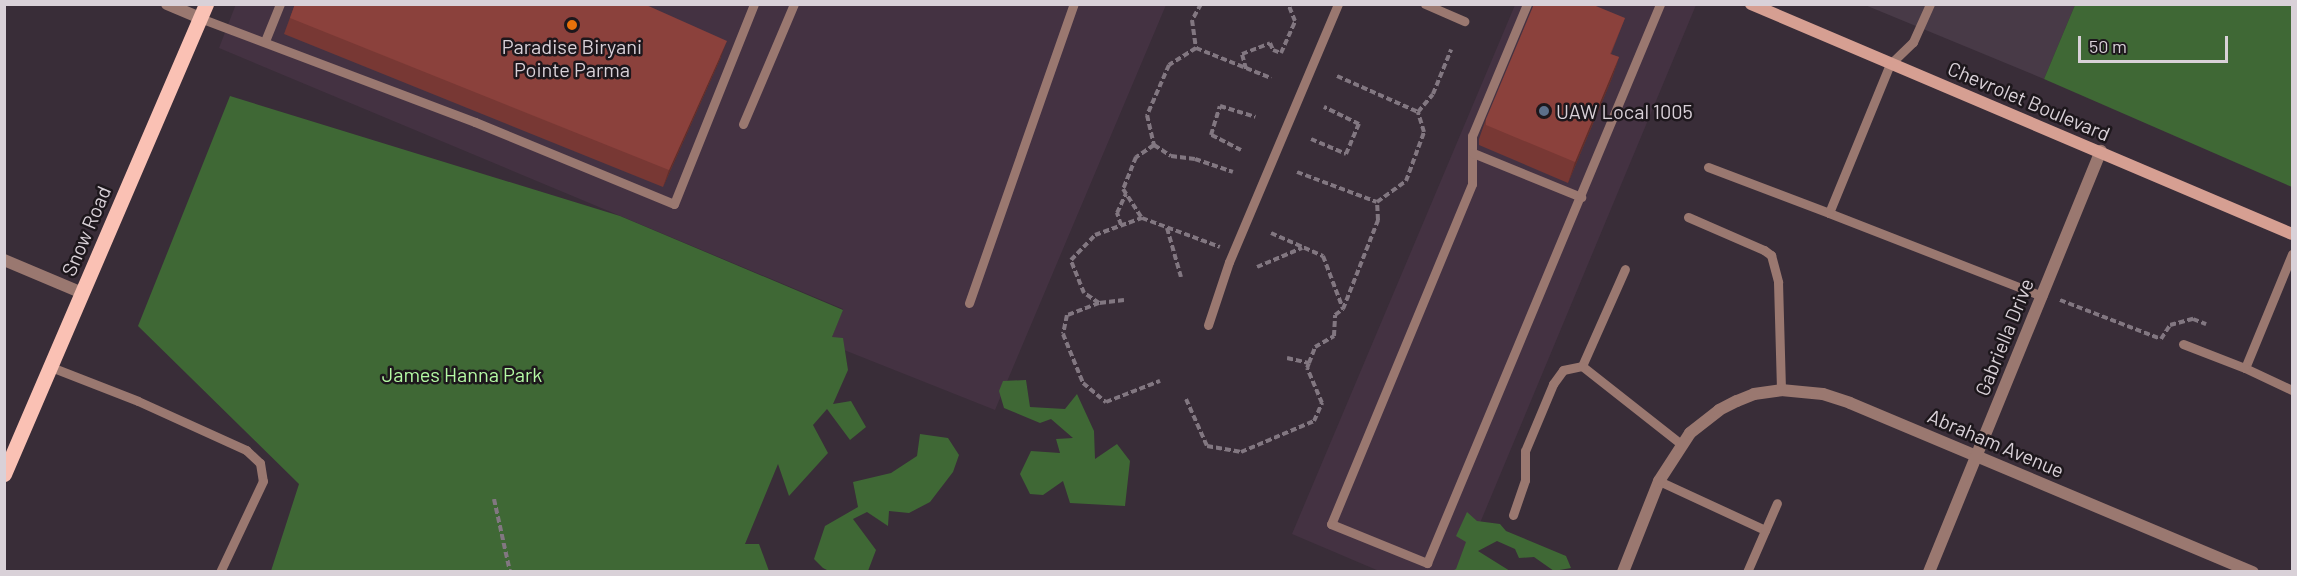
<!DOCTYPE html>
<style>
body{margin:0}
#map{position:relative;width:2297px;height:576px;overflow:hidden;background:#392d38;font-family:Barlow,sans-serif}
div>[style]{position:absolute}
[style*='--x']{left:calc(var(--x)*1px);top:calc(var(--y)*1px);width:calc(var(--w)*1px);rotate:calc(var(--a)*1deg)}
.built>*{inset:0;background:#443242}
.industrial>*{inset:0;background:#483a47}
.green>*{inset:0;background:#3f6835}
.path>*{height:4px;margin-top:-2px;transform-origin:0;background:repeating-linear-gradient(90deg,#827781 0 6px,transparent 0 9px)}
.lane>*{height:9px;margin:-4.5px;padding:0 4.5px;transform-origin:4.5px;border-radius:4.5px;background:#9a7870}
.street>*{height:12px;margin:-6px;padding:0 6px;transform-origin:6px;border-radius:6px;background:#9a7870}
.secondary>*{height:12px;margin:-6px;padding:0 6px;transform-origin:6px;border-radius:6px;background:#d69f92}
.primary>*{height:15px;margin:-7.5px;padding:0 7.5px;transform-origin:7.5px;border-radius:7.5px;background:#fac1b4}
.wall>*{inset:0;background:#783834}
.shaded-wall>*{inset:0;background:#612e2a}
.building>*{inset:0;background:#8b413c}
.dots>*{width:16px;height:16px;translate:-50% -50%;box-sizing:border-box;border:3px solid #1d171c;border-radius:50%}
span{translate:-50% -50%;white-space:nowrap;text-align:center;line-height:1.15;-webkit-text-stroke:5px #1d171c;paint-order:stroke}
.poi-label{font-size:20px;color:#d9d1d8}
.left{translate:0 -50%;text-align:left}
.street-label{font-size:20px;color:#d9d1d8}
.park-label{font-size:20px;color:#b4f9a4}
.frame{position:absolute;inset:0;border:6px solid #d9d1d8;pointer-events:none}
.scale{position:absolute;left:2078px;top:36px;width:150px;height:27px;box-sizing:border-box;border:3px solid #d9d1d8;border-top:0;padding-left:8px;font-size:18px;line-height:21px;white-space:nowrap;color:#d9d1d8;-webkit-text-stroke:4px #1d171c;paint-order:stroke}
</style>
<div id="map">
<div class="built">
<div style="clip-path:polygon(236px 4px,1166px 5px,995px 410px,829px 344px,843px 309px,219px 48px)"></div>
<div style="clip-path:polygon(1515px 5px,1696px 5px,1460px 571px,1379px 571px,1292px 534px)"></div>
</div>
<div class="industrial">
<div style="clip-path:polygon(1865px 5px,2075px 5px,2044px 79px)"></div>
</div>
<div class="green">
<div style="clip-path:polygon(2075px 5px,2292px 5px,2292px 187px,2044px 79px)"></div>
<div style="clip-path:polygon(230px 96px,620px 216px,843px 310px,832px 337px,843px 338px,848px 370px,833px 404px,851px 401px,866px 427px,850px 440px,827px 409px,813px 425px,828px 453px,789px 496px,778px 464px,745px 544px,759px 544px,769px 571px,271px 571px,299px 484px,138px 326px)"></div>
<div style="clip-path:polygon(1026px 380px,1030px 407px,1065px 409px,1077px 394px,1094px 431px,1095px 459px,1117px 444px,1130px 461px,1125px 506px,1070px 503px,1063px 481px,1043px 495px,1030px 494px,1020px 474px,1031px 451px,1060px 453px,1056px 439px,1073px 438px,1051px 419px,1040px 423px,1004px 408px,999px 391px,1003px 381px)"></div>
<div style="clip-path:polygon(920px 434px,948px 438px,959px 455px,953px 472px,930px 502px,909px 513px,889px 511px,888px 526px,867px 512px,853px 519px,876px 550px,868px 571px,829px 571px,823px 568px,814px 559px,825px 526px,858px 507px,853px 482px,891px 473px,917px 456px)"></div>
<div style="clip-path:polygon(1467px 512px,1477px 521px,1500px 524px,1506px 531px,1566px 556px,1571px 568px,1554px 571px,1534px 557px,1519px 558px,1515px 549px,1497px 541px,1478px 551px,1510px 571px,1452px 571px,1456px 569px,1466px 542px,1456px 536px)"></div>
</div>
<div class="path">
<div style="--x:1201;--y:4;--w:18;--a:119"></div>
<div style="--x:1192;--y:20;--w:28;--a:82"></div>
<div style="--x:1196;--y:48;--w:32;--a:148"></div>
<div style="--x:1169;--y:65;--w:55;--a:113.7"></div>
<div style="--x:1147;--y:115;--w:31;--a:77"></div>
<div style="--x:1154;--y:145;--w:22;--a:146"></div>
<div style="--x:1136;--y:157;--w:35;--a:112"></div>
<div style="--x:1123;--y:189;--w:35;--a:57"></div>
<div style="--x:1142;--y:218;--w:83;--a:20.4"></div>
<div style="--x:1196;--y:48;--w:81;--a:21.8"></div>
<div style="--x:1246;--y:69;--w:16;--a:-105"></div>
<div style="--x:1242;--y:54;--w:30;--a:-21"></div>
<div style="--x:1270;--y:43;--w:8;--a:67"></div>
<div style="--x:1273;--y:50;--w:9;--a:21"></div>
<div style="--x:1281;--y:53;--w:35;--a:-66"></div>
<div style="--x:1295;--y:21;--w:18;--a:-112"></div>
<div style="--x:1337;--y:76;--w:89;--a:24"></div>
<div style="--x:1311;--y:139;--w:38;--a:23"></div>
<div style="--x:1346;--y:154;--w:33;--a:-67"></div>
<div style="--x:1359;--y:124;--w:39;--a:-154"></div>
<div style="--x:1154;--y:145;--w:20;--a:33"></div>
<div style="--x:1171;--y:156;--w:24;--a:7"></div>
<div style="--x:1195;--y:159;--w:40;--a:18.9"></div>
<div style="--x:1241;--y:150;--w:34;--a:-153"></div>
<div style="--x:1211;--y:135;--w:30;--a:-73"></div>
<div style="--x:1220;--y:106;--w:37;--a:17"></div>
<div style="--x:1297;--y:172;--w:85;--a:20.6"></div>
<div style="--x:1121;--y:225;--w:13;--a:-108"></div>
<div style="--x:1117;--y:213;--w:21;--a:-65"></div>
<div style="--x:1167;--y:228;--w:51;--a:74.1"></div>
<div style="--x:1271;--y:233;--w:57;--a:23.9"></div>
<div style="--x:1323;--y:256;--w:57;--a:69.3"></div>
<div style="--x:1257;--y:267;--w:49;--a:-22.9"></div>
<div style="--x:1124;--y:300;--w:25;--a:173"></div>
<div style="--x:1099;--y:303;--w:18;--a:-146"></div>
<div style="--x:1084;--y:293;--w:35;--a:-112"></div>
<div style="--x:1071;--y:260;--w:35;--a:-46"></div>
<div style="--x:1095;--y:235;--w:50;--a:-19.9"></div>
<div style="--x:2060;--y:300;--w:108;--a:21.1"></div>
<div style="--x:2161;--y:339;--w:17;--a:-57"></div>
<div style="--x:2170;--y:325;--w:24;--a:-15"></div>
<div style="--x:2193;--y:319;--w:14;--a:21"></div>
<div style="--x:1099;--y:303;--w:34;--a:159"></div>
<div style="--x:1067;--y:315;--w:19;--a:102"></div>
<div style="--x:1063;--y:334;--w:53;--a:67.8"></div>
<div style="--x:1083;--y:383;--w:30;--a:40"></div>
<div style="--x:1106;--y:402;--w:58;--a:-21.3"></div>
<div style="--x:1287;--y:358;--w:23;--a:13"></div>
<div style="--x:1186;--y:399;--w:51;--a:65.9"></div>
<div style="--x:1207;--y:446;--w:35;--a:10"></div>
<div style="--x:1241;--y:452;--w:79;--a:-23"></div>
<div style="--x:1314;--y:421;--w:20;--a:-66"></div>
<div style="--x:1322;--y:403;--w:38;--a:-113"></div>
<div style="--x:1307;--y:368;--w:5;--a:-68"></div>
<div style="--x:1309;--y:363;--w:17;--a:-69"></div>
<div style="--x:1315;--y:347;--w:22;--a:-30"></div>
<div style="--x:1334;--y:336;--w:21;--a:-87"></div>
<div style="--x:1335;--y:315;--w:10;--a:-37"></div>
<div style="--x:1343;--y:309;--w:96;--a:-68.5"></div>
<div style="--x:1378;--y:220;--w:18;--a:-93"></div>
<div style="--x:1377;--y:202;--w:36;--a:-36"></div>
<div style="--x:1406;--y:181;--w:52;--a:-69.8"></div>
<div style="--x:1424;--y:132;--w:21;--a:-107"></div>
<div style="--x:1418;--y:112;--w:23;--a:-50"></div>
<div style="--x:1433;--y:94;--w:48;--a:-67.8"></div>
<div style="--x:494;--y:499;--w:75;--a:77.6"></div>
</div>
<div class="lane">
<div style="--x:1425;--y:4;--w:43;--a:23.6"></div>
<div style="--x:1527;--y:4;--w:143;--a:112.6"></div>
<div style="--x:1472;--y:136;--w:48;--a:90"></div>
<div style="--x:1472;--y:184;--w:368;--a:112.5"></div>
<div style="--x:1331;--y:524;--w:104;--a:22.1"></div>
<div style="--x:1427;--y:563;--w:606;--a:-67.37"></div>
<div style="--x:1930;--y:4;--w:42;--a:114.1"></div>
<div style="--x:1913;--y:42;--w:32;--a:136"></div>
<div style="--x:1890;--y:64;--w:161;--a:112.3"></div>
<div style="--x:1829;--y:213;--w:229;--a:21.3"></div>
<div style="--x:200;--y:18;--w:294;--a:20.7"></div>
<div style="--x:475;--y:122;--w:215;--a:22.4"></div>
<div style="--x:674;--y:204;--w:215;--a:-68.2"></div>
<div style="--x:265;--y:41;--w:40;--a:-68"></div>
<div style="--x:743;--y:124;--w:130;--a:-67"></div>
<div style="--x:1473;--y:153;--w:117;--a:22.2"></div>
<div style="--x:1708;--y:167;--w:129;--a:20.8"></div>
<div style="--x:1688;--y:217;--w:83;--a:23.5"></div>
<div style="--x:1764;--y:250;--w:9;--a:36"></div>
<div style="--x:1771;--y:255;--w:28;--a:75"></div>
<div style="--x:1778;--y:282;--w:108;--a:88.4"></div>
<div style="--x:2292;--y:254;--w:123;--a:112.4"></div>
<div style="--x:2245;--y:368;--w:52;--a:25.1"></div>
<div style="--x:969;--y:303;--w:317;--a:-70.7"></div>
<div style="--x:1208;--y:325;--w:66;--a:-71.6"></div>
<div style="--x:1229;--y:262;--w:280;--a:-67.1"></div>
<div style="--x:2183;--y:344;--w:66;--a:21.2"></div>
<div style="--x:1582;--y:366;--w:106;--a:-66.1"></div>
<div style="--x:51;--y:367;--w:93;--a:21.3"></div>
<div style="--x:138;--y:401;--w:119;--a:24.4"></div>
<div style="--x:246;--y:450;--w:19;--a:43"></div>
<div style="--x:260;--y:463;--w:18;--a:81"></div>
<div style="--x:263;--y:481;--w:101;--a:115.3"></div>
<div style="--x:1659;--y:481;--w:117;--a:24.8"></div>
<div style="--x:1513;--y:515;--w:37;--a:-71"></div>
<div style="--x:1525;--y:480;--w:29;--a:-90"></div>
<div style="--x:1525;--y:451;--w:73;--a:-67.3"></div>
<div style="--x:1553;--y:384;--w:17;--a:-54"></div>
<div style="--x:1563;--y:370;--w:19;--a:-12"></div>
<div style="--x:1582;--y:366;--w:126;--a:38.2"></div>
<div style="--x:1747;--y:572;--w:75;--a:-66.5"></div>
</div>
<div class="street">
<div style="--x:167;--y:4;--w:36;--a:23"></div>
<div style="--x:4;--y:260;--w:85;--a:22.9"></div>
<div style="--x:1623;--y:572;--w:98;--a:-68.4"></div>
<div style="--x:1659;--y:481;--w:57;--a:-57.1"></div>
<div style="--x:1690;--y:433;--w:37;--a:-38"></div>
<div style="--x:1719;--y:410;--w:20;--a:-27"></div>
<div style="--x:1737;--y:401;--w:18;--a:-22"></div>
<div style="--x:1754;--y:394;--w:27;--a:-8"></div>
<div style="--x:1781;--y:390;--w:42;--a:5.4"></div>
<div style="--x:1823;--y:394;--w:28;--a:18"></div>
<div style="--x:1850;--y:403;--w:437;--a:22.8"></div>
<div style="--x:1929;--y:572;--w:455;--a:-67.8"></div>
</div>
<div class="secondary">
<div style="--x:1751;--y:4;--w:588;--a:23.03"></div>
</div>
<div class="primary">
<div style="--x:4;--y:474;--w:512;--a:-66.74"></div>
</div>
<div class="wall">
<div style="clip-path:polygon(295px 4px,721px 57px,663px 187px,284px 34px)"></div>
<div style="clip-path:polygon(1625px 18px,1611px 54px,1619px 57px,1612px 78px,1568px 183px,1479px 145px,1479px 139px,1486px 119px)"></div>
</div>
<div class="shaded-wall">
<div style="clip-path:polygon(727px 41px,721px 57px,663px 187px,669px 170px)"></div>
<div style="clip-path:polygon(1619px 57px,1612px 78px,1568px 183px,1575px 162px)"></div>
</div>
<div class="building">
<div style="clip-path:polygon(295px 4px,644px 4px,727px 41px,669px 170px,290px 18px)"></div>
<div style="clip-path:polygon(1534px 4px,1591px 4px,1625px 18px,1610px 54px,1619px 57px,1575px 162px,1486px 125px,1486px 119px)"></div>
</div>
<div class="dots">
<div style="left:572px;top:25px;background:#e8710a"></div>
<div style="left:1544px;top:111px;background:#5c6f8a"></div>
</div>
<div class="poi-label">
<span style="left:572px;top:58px">Paradise Biryani<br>Pointe Parma</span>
<span class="left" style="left:1556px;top:111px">UAW Local 1005</span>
</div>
<div class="street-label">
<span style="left:2029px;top:101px;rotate:23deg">Chevrolet Boulevard</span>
<span style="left:86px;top:231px;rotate:-67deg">Snow Road</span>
<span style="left:2004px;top:337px;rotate:-68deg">Gabriella Drive</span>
<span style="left:1996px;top:443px;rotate:23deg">Abraham Avenue</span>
</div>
<div class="park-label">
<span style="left:462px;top:374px">James Hanna Park</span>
</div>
<div class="frame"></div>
<div class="scale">50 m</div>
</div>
